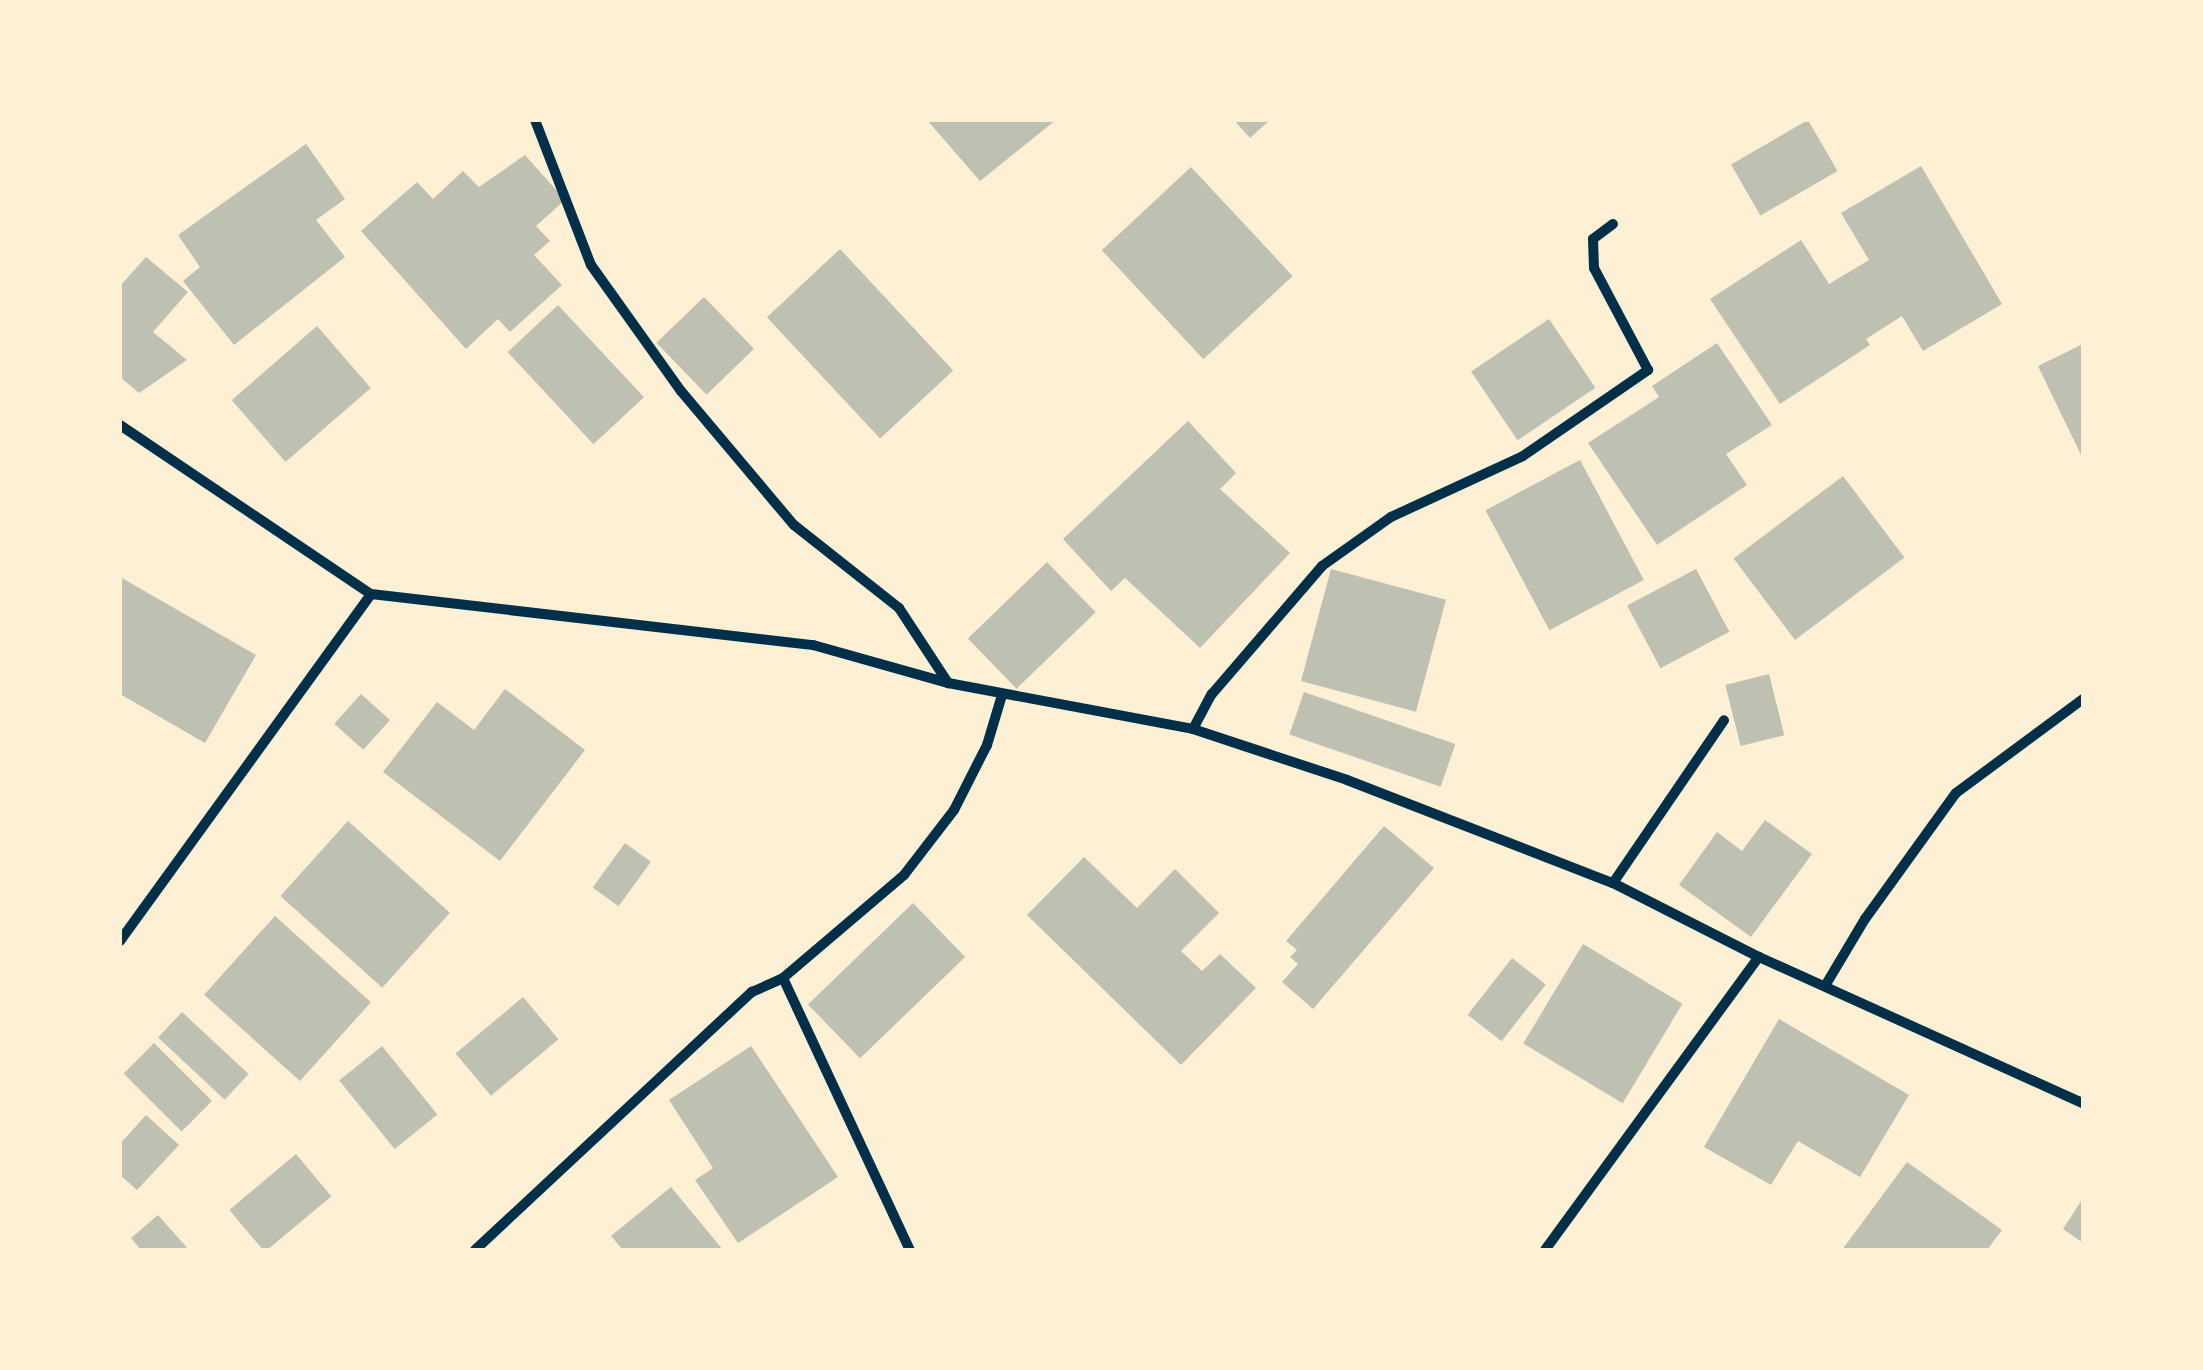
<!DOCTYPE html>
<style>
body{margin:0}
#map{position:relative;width:2203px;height:1370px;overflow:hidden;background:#fdf0d5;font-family:Overpass,sans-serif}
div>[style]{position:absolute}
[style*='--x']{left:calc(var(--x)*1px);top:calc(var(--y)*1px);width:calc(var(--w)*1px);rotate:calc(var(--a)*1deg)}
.building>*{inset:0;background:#bec0b2;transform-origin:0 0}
.minor>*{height:10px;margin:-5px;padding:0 5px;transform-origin:5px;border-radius:5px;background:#003049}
span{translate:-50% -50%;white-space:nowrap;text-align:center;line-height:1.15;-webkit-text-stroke:8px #fdf0d5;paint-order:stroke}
.frame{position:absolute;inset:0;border:122px solid #fdf0d5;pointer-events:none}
</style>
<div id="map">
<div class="building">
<div style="clip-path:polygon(927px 120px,1056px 120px,980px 181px)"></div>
<div style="clip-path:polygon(1234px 120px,1270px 120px,1250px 138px)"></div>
<div style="left:1808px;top:120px;width:59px;height:89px;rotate:60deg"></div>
<div style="clip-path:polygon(306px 144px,345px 199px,316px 220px,345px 257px,234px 345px,183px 281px,200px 267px,178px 235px)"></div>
<div style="clip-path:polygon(525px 155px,565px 200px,536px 226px,550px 241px,534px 255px,562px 285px,510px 332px,498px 319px,466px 349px,361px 231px,417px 182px,433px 199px,463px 171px,479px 187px)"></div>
<div style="clip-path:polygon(1921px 166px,2002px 304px,1923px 351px,1902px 316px,1866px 339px,1870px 345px,1780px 404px,1710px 299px,1801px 240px,1829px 284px,1869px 260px,1841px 213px)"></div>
<div style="left:1191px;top:167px;width:149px;height:122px;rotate:47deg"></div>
<div style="left:840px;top:249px;width:166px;height:100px;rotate:47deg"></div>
<div style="clip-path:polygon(146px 257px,188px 292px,153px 332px,187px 360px,139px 393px,120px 377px,120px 286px)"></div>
<div style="left:704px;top:297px;width:72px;height:66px;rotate:46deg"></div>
<div style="left:558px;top:305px;width:126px;height:69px;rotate:47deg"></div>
<div style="left:1549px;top:319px;width:83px;height:94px;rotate:56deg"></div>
<div style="left:317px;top:326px;width:82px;height:113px;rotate:49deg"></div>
<div style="clip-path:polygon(1717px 343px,1772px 425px,1726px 454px,1747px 485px,1657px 545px,1588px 443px,1659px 397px,1652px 386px)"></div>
<div style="clip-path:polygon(2083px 344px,2083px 459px,2038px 366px)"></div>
<div style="clip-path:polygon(1188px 421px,1236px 473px,1220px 489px,1290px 553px,1200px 648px,1125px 578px,1111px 591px,1063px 539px)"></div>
<div style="left:1580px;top:460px;width:136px;height:107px;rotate:62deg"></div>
<div style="left:1843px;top:476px;width:102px;height:137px;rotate:53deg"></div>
<div style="left:1047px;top:562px;width:70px;height:110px;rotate:46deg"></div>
<div style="left:1331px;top:569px;width:119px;height:116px;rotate:15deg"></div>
<div style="left:1696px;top:569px;width:71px;height:78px;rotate:62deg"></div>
<div style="clip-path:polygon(120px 577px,256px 655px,205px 743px,120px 694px)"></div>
<div style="left:1769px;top:674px;width:63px;height:45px;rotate:76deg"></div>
<div style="clip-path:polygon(505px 689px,585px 750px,500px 861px,383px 772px,437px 702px,474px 730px)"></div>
<div style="left:1304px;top:692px;width:160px;height:45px;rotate:19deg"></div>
<div style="left:361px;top:694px;width:39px;height:40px;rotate:42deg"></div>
<div style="clip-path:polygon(1765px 820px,1812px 854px,1751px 937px,1679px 885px,1717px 832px,1742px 851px)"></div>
<div style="left:348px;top:821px;width:137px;height:101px;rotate:42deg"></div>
<div style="clip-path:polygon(1384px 826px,1434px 868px,1313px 1009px,1282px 982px,1298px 964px,1290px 957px,1297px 950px,1286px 941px)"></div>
<div style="left:625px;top:843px;width:32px;height:55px;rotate:36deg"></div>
<div style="clip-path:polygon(1084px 857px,1137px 908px,1175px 869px,1219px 913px,1181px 951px,1202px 971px,1220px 954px,1256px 988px,1181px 1065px,1027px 915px)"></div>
<div style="left:913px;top:903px;width:75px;height:146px;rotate:46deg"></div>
<div style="left:275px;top:916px;width:129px;height:106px;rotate:42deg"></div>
<div style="left:1583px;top:944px;width:116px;height:116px;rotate:31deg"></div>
<div style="left:1512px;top:958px;width:43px;height:72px;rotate:38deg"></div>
<div style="left:523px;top:997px;width:55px;height:88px;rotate:50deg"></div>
<div style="left:182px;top:1012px;width:91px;height:35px;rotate:43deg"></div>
<div style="clip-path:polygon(1779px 1019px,1909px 1095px,1860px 1177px,1798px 1141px,1771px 1185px,1704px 1147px)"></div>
<div style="left:154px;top:1043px;width:82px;height:43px;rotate:45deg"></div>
<div style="left:382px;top:1046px;width:88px;height:55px;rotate:51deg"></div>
<div style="clip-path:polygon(751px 1046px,838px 1177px,738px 1243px,695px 1180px,713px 1168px,669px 1100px)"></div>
<div style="clip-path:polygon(146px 1115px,179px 1145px,137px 1190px,120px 1175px,120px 1144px)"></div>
<div style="left:296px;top:1154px;width:55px;height:87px;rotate:50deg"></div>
<div style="clip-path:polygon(1907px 1162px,2002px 1230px,1987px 1250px,1842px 1250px)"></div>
<div style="clip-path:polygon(671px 1187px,723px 1250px,623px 1250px,611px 1236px)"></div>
<div style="clip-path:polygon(2083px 1198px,2083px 1243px,2063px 1229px)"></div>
<div style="clip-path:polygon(158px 1215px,189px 1250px,141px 1250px,131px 1238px)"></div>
</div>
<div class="minor">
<div style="--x:535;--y:120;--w:155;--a:68.9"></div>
<div style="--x:591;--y:265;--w:155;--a:54.5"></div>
<div style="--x:681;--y:391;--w:175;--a:49.9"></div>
<div style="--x:794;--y:525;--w:134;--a:38.3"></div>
<div style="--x:899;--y:608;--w:90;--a:56.8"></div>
<div style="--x:120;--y:425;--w:303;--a:34"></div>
<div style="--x:371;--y:594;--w:445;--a:6.6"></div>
<div style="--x:813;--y:645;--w:140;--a:15.7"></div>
<div style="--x:948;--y:683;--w:249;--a:10.6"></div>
<div style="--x:1193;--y:729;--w:162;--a:18.3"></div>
<div style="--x:1347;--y:780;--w:285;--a:21.2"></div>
<div style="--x:1613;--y:883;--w:164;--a:26.9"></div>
<div style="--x:1759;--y:957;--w:355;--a:24.3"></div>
<div style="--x:1193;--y:729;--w:40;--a:-62"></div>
<div style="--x:1212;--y:694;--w:169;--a:-49.3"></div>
<div style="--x:1322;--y:566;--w:85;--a:-35.4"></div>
<div style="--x:1391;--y:517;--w:145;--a:-24.8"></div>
<div style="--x:1523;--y:456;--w:152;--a:-34.5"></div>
<div style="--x:1648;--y:370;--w:115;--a:-117.9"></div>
<div style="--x:1594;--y:268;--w:29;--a:-92"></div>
<div style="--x:1593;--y:239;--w:25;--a:-37"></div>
<div style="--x:1613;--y:883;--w:197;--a:-55.7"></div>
<div style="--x:120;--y:941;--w:428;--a:-54.1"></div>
<div style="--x:783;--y:978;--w:300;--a:65"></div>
<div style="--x:1825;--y:986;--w:78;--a:-59.2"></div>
<div style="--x:1865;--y:919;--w:155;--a:-54.2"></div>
<div style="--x:1956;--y:793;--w:158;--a:-36.5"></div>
<div style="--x:475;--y:1250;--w:379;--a:-43"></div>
<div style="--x:752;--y:992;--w:34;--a:-24"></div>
<div style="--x:783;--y:978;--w:159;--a:-40.4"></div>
<div style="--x:904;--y:875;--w:82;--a:-52.4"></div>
<div style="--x:954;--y:810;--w:73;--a:-63.1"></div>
<div style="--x:987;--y:745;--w:52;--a:-73.3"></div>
<div style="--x:1545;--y:1250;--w:363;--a:-53.9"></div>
</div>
<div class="frame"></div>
</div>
